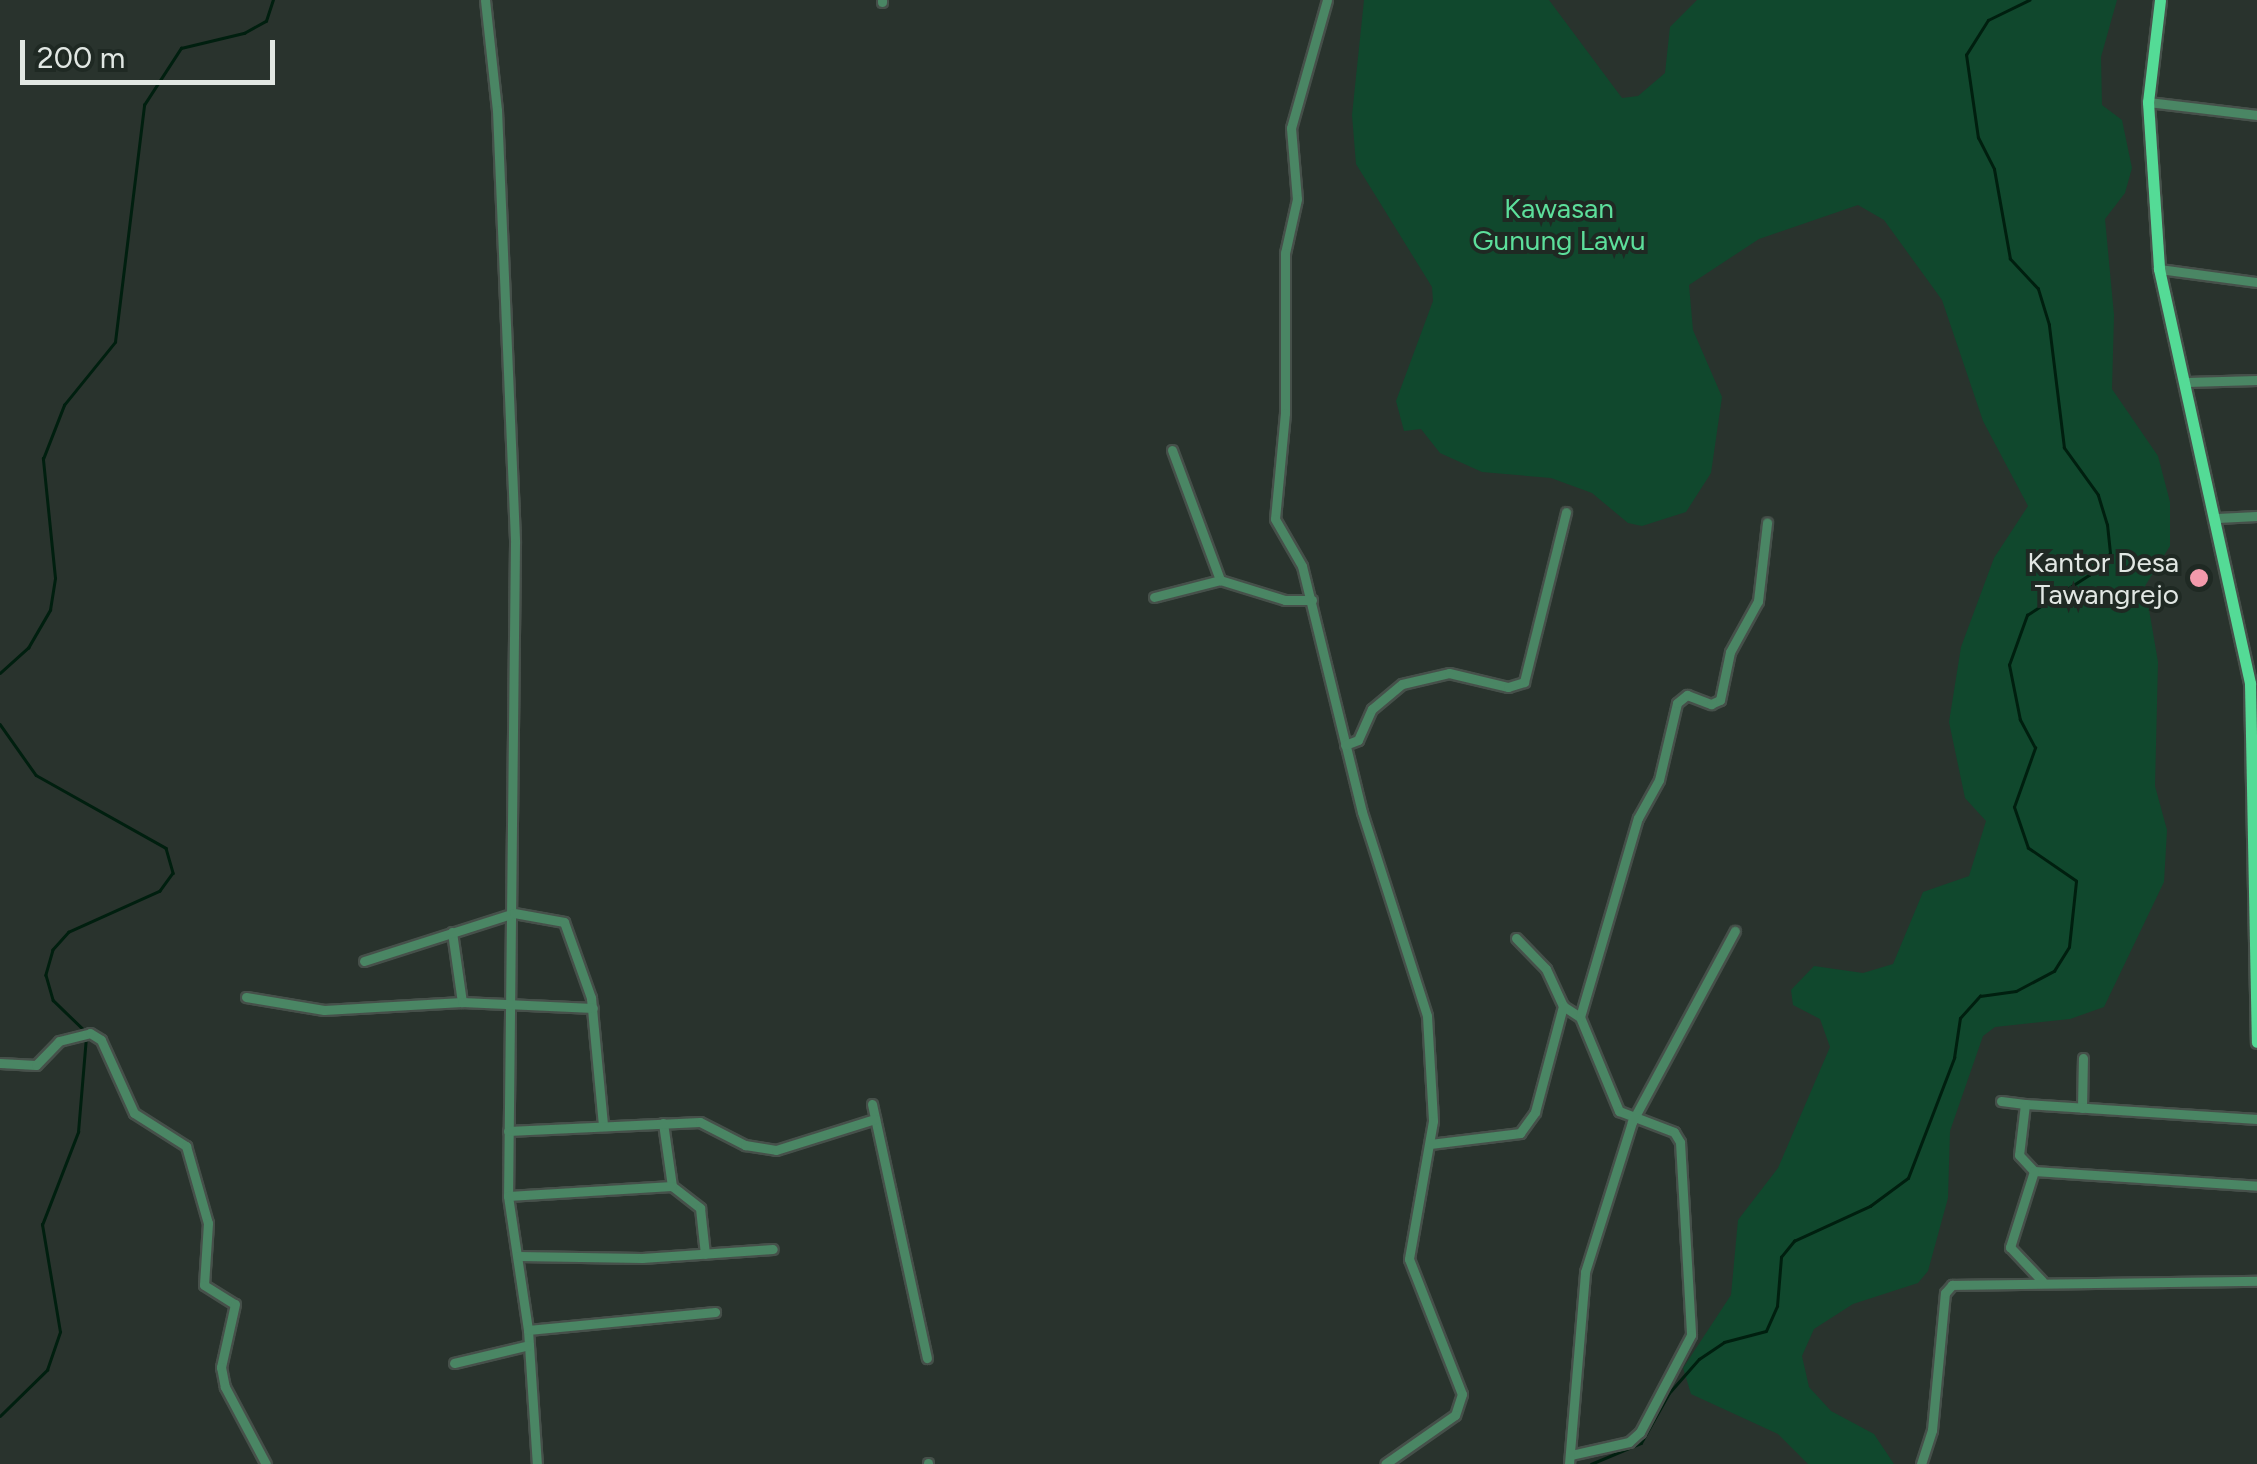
<!DOCTYPE html>
<style>
body{margin:0}
#map{position:relative;width:2257px;height:1464px;overflow:hidden;background:#29332d;font-family:Figtree,sans-serif}
div>[style]{position:absolute}
[style*='--x']{left:calc(var(--x)*1px);top:calc(var(--y)*1px);width:calc(var(--w)*1px);rotate:calc(var(--a)*1deg)}
.green>*{inset:0;background:#10482d}
.stream>*{height:2.5px;margin:-1.25px;padding:0 1.25px;transform-origin:1.25px;border-radius:1.25px;background:#001f0f}
.roads{filter:drop-shadow(2px 0 #46504a) drop-shadow(-2px 0 #46504a) drop-shadow(0 2px #46504a) drop-shadow(0 -2px #46504a)}
.minor>*{height:9px;margin:-4.5px;padding:0 4.5px;transform-origin:4.5px;border-radius:4.5px;background:#4a8664}
.major>*{height:11px;margin:-5.5px;padding:0 5.5px;transform-origin:5.5px;border-radius:5.5px;background:#54db96}
.dots>*{width:28px;height:28px;translate:-50% -50%;box-sizing:border-box;border:5px solid #1f2923;border-radius:50%}
span{translate:-50% -50%;white-space:nowrap;text-align:center;line-height:1.15;-webkit-text-stroke:8px #1f2923;paint-order:stroke}
.park-label{font-size:28px;color:#5cdf9b}
.poi-label{font-size:28px;color:#e1e7e3}
.right{translate:-100% -50%;text-align:right}
.scale{position:absolute;left:20px;top:40px;width:255px;height:45px;box-sizing:border-box;border:5px solid #e1e7e3;border-top:0;padding-left:12px;font-size:30px;line-height:35px;white-space:nowrap;color:#e1e7e3;-webkit-text-stroke:8px #1f2923;paint-order:stroke}
</style>
<div id="map">
<div class="green">
<div style="clip-path:polygon(1364px 0,1549px 0,1622px 98px,1638px 96px,1665px 73px,1670px 27px,1697px 0,2117px 0,2101px 57px,2102px 105px,2122px 120px,2132px 168px,2125px 193px,2105px 219px,2114px 315px,2112px 389px,2158px 456px,2170px 502px,2170px 546px,2145px 586px,2158px 662px,2155px 786px,2167px 830px,2164px 882px,2104px 1007px,2070px 1019px,1995px 1027px,1983px 1036px,1950px 1131px,1948px 1198px,1928px 1271px,1918px 1283px,1853px 1304px,1814px 1329px,1802px 1356px,1809px 1387px,1831px 1411px,1874px 1434px,1894px 1464px,1808px 1464px,1778px 1434px,1691px 1394px,1683px 1368px,1731px 1295px,1738px 1220px,1778px 1168px,1830px 1047px,1820px 1019px,1793px 1005px,1791px 990px,1814px 966px,1863px 973px,1893px 964px,1923px 892px,1969px 876px,1986px 821px,1965px 798px,1949px 722px,1961px 647px,1994px 558px,2028px 506px,1983px 421px,1942px 300px,1884px 220px,1858px 205px,1759px 239px,1689px 285px,1693px 330px,1722px 397px,1711px 473px,1686px 512px,1642px 526px,1628px 523px,1592px 493px,1551px 478px,1482px 472px,1440px 453px,1421px 429px,1404px 431px,1396px 401px,1433px 301px,1432px 287px,1356px 164px,1352px 115px)"></div>
</div>
<div class="stream">
<div style="--x:0;--y:673;--w:38;--a:-42"></div>
<div style="--x:28;--y:648;--w:44;--a:-59.9"></div>
<div style="--x:50;--y:610;--w:32;--a:-81"></div>
<div style="--x:55;--y:578;--w:120;--a:-95.8"></div>
<div style="--x:43;--y:459;--w:58;--a:-68.7"></div>
<div style="--x:64;--y:405;--w:81;--a:-51"></div>
<div style="--x:115;--y:342;--w:239;--a:-83"></div>
<div style="--x:144;--y:105;--w:68;--a:-57"></div>
<div style="--x:181;--y:48;--w:65;--a:-13.4"></div>
<div style="--x:244;--y:33;--w:25;--a:-29"></div>
<div style="--x:266;--y:21;--w:22;--a:-72"></div>
<div style="--x:0;--y:724;--w:62;--a:54.8"></div>
<div style="--x:36;--y:775;--w:149;--a:29.3"></div>
<div style="--x:166;--y:848;--w:26;--a:74"></div>
<div style="--x:173;--y:873;--w:22;--a:126"></div>
<div style="--x:160;--y:891;--w:100;--a:155.7"></div>
<div style="--x:69;--y:932;--w:24;--a:132"></div>
<div style="--x:53;--y:950;--w:26;--a:106"></div>
<div style="--x:46;--y:975;--w:26;--a:74"></div>
<div style="--x:53;--y:1000;--w:42;--a:44"></div>
<div style="--x:0;--y:1416;--w:66;--a:-44.4"></div>
<div style="--x:47;--y:1370;--w:40;--a:-71.1"></div>
<div style="--x:60;--y:1332;--w:109;--a:-99.5"></div>
<div style="--x:42;--y:1225;--w:100;--a:-68.8"></div>
<div style="--x:78;--y:1132;--w:95;--a:-85.2"></div>
<div style="--x:1591;--y:1464;--w:54;--a:-22.8"></div>
<div style="--x:1641;--y:1443;--w:57;--a:-60.8"></div>
<div style="--x:1669;--y:1393;--w:45;--a:-48.6"></div>
<div style="--x:1699;--y:1359;--w:30;--a:-34"></div>
<div style="--x:1724;--y:1342;--w:43;--a:-14.7"></div>
<div style="--x:1766;--y:1331;--w:27;--a:-66"></div>
<div style="--x:1777;--y:1306;--w:49;--a:-85.3"></div>
<div style="--x:1781;--y:1257;--w:21;--a:-51"></div>
<div style="--x:1794;--y:1241;--w:84;--a:-24.7"></div>
<div style="--x:1870;--y:1206;--w:47;--a:-36.4"></div>
<div style="--x:1908;--y:1178;--w:129;--a:-69"></div>
<div style="--x:1954;--y:1058;--w:40;--a:-81.5"></div>
<div style="--x:1960;--y:1018;--w:30;--a:-48"></div>
<div style="--x:1980;--y:996;--w:36;--a:-8"></div>
<div style="--x:2016;--y:991;--w:43;--a:-27.8"></div>
<div style="--x:2054;--y:971;--w:28;--a:-58"></div>
<div style="--x:2069;--y:947;--w:66;--a:-83.9"></div>
<div style="--x:2076;--y:881;--w:58;--a:-145.5"></div>
<div style="--x:2028;--y:848;--w:43;--a:-108.9"></div>
<div style="--x:2014;--y:807;--w:63;--a:-70.4"></div>
<div style="--x:2035;--y:748;--w:32;--a:-118"></div>
<div style="--x:2020;--y:720;--w:56;--a:-101.3"></div>
<div style="--x:2009;--y:665;--w:53;--a:-70.2"></div>
<div style="--x:2027;--y:615;--w:74;--a:-32.8"></div>
<div style="--x:2089;--y:575;--w:30;--a:-46"></div>
<div style="--x:2110;--y:553;--w:28;--a:-96"></div>
<div style="--x:2107;--y:525;--w:31;--a:-107"></div>
<div style="--x:2098;--y:495;--w:58;--a:-125.9"></div>
<div style="--x:2064;--y:448;--w:124;--a:-97"></div>
<div style="--x:2049;--y:325;--w:38;--a:-107"></div>
<div style="--x:2038;--y:289;--w:41;--a:-133"></div>
<div style="--x:2010;--y:259;--w:91;--a:-100.1"></div>
<div style="--x:1994;--y:169;--w:35;--a:-117"></div>
<div style="--x:1978;--y:138;--w:84;--a:-98.2"></div>
<div style="--x:1966;--y:55;--w:41;--a:-57.8"></div>
<div style="--x:1988;--y:20;--w:46;--a:-26"></div>
</div>
<div class="roads">
<div class="minor">
<div style="--x:485;--y:0;--w:111;--a:83.8"></div>
<div style="--x:497;--y:110;--w:433;--a:87.6"></div>
<div style="--x:515;--y:543;--w:653;--a:90.61"></div>
<div style="--x:508;--y:1196;--w:135;--a:81.5"></div>
<div style="--x:528;--y:1330;--w:134;--a:86.2"></div>
<div style="--x:1327;--y:0;--w:133;--a:105.7"></div>
<div style="--x:1291;--y:128;--w:71;--a:85.2"></div>
<div style="--x:1297;--y:199;--w:55;--a:102.5"></div>
<div style="--x:1285;--y:253;--w:160;--a:90"></div>
<div style="--x:1285;--y:413;--w:106;--a:95.4"></div>
<div style="--x:1275;--y:519;--w:54;--a:60.1"></div>
<div style="--x:1302;--y:566;--w:253;--a:76.3"></div>
<div style="--x:1362;--y:812;--w:214;--a:72.3"></div>
<div style="--x:1427;--y:1016;--w:105;--a:86.7"></div>
<div style="--x:1433;--y:1121;--w:140;--a:99.9"></div>
<div style="--x:1409;--y:1259;--w:145;--a:68.6"></div>
<div style="--x:1462;--y:1394;--w:22;--a:108"></div>
<div style="--x:1455;--y:1415;--w:85;--a:145"></div>
<div style="--x:882;--y:2;--w:2;--a:-90"></div>
<div style="--x:2148;--y:102;--w:110;--a:6.8"></div>
<div style="--x:2159;--y:269;--w:99;--a:7.6"></div>
<div style="--x:2187;--y:382;--w:70;--a:-1.6"></div>
<div style="--x:1172;--y:450;--w:139;--a:69.7"></div>
<div style="--x:1220;--y:580;--w:68;--a:17.1"></div>
<div style="--x:1285;--y:600;--w:27;--a:0"></div>
<div style="--x:2217;--y:518;--w:40;--a:-2.9"></div>
<div style="--x:1154;--y:597;--w:68;--a:-14.4"></div>
<div style="--x:1345;--y:745;--w:14;--a:-21"></div>
<div style="--x:1358;--y:740;--w:34;--a:-66"></div>
<div style="--x:1372;--y:709;--w:39;--a:-40"></div>
<div style="--x:1402;--y:684;--w:48;--a:-13.2"></div>
<div style="--x:1449;--y:673;--w:61;--a:13.3"></div>
<div style="--x:1508;--y:687;--w:17;--a:-17"></div>
<div style="--x:1524;--y:682;--w:175;--a:-76.1"></div>
<div style="--x:452;--y:932;--w:71;--a:81.9"></div>
<div style="--x:1516;--y:938;--w:43;--a:45.9"></div>
<div style="--x:1546;--y:969;--w:41;--a:65.3"></div>
<div style="--x:1563;--y:1006;--w:20;--a:33"></div>
<div style="--x:1580;--y:1017;--w:102;--a:67.5"></div>
<div style="--x:1619;--y:1111;--w:59;--a:20.9"></div>
<div style="--x:1674;--y:1132;--w:12;--a:59"></div>
<div style="--x:1680;--y:1142;--w:193;--a:86.7"></div>
<div style="--x:1691;--y:1335;--w:110;--a:117.7"></div>
<div style="--x:1640;--y:1432;--w:15;--a:138"></div>
<div style="--x:1629;--y:1442;--w:59;--a:167.4"></div>
<div style="--x:364;--y:961;--w:157;--a:-17.7"></div>
<div style="--x:514;--y:913;--w:51;--a:10.2"></div>
<div style="--x:564;--y:922;--w:81;--a:70.4"></div>
<div style="--x:591;--y:998;--w:128;--a:84.6"></div>
<div style="--x:246;--y:997;--w:79;--a:9.5"></div>
<div style="--x:324;--y:1010;--w:138;--a:-3.3"></div>
<div style="--x:462;--y:1002;--w:131;--a:2.6"></div>
<div style="--x:1580;--y:1017;--w:207;--a:-73.8"></div>
<div style="--x:1638;--y:818;--w:43;--a:-61.1"></div>
<div style="--x:1659;--y:780;--w:79;--a:-76.8"></div>
<div style="--x:1677;--y:703;--w:13;--a:-39"></div>
<div style="--x:1687;--y:695;--w:26;--a:21"></div>
<div style="--x:1711;--y:704;--w:10;--a:-24"></div>
<div style="--x:1720;--y:700;--w:49;--a:-78.2"></div>
<div style="--x:1730;--y:652;--w:58;--a:-61.2"></div>
<div style="--x:1758;--y:601;--w:79;--a:-83.4"></div>
<div style="--x:0;--y:1063;--w:36;--a:3"></div>
<div style="--x:36;--y:1065;--w:33;--a:-46"></div>
<div style="--x:59;--y:1041;--w:32;--a:-14"></div>
<div style="--x:90;--y:1033;--w:13;--a:32"></div>
<div style="--x:101;--y:1040;--w:80;--a:65.7"></div>
<div style="--x:134;--y:1113;--w:62;--a:32.4"></div>
<div style="--x:186;--y:1146;--w:80;--a:74.1"></div>
<div style="--x:208;--y:1223;--w:62;--a:93.7"></div>
<div style="--x:204;--y:1285;--w:36;--a:32"></div>
<div style="--x:235;--y:1304;--w:65;--a:102.5"></div>
<div style="--x:221;--y:1367;--w:20;--a:79"></div>
<div style="--x:225;--y:1387;--w:87;--a:62"></div>
<div style="--x:2001;--y:1101;--w:24;--a:7"></div>
<div style="--x:872;--y:1104;--w:260;--a:77.8"></div>
<div style="--x:2082;--y:1108;--w:50;--a:-88.9"></div>
<div style="--x:2257;--y:1119;--w:232;--a:-176.3"></div>
<div style="--x:2025;--y:1104;--w:51;--a:96.7"></div>
<div style="--x:2019;--y:1155;--w:22;--a:47"></div>
<div style="--x:2034;--y:1171;--w:224;--a:3.8"></div>
<div style="--x:663;--y:1123;--w:64;--a:81.9"></div>
<div style="--x:672;--y:1186;--w:36;--a:38"></div>
<div style="--x:700;--y:1208;--w:46;--a:83.8"></div>
<div style="--x:508;--y:1131;--w:192;--a:-2.7"></div>
<div style="--x:700;--y:1122;--w:51;--a:27.1"></div>
<div style="--x:745;--y:1145;--w:31;--a:9"></div>
<div style="--x:776;--y:1150;--w:104;--a:-17.4"></div>
<div style="--x:1430;--y:1144;--w:91;--a:-7"></div>
<div style="--x:1520;--y:1133;--w:26;--a:-54"></div>
<div style="--x:1535;--y:1112;--w:110;--a:-75.2"></div>
<div style="--x:2034;--y:1171;--w:80;--a:107.5"></div>
<div style="--x:2010;--y:1247;--w:47;--a:46.7"></div>
<div style="--x:508;--y:1196;--w:164;--a:-3.5"></div>
<div style="--x:518;--y:1256;--w:124;--a:0.9"></div>
<div style="--x:642;--y:1258;--w:131;--a:-3.9"></div>
<div style="--x:528;--y:1330;--w:188;--a:-5.5"></div>
<div style="--x:454;--y:1363;--w:77;--a:-13.5"></div>
<div style="--x:928;--y:1464;--w:1;--a:-90"></div>
<div style="--x:1569;--y:1464;--w:193;--a:-85.2"></div>
<div style="--x:1585;--y:1272;--w:157;--a:-72.6"></div>
<div style="--x:1632;--y:1122;--w:217;--a:-61.7"></div>
<div style="--x:1921;--y:1464;--w:36;--a:-72"></div>
<div style="--x:1932;--y:1430;--w:138;--a:-84.6"></div>
<div style="--x:1945;--y:1293;--w:11;--a:-49"></div>
<div style="--x:1952;--y:1285;--w:305;--a:-0.8"></div>
</div>
<div class="major">
<div style="--x:2160;--y:0;--w:103;--a:96.7"></div>
<div style="--x:2148;--y:102;--w:167;--a:86.2"></div>
<div style="--x:2159;--y:269;--w:424;--a:77.6"></div>
<div style="--x:2250;--y:683;--w:359;--a:88.9"></div>
</div>
</div>
<div class="dots">
<div style="left:2199px;top:578px;background:#f39aab"></div>
</div>
<div class="park-label">
<span style="left:1559px;top:224px">Kawasan<br>Gunung Lawu</span>
</div>
<div class="poi-label">
<span class="right" style="left:2179px;top:578px">Kantor Desa<br>Tawangrejo</span>
</div>
<div class="scale">200 m</div>
</div>
